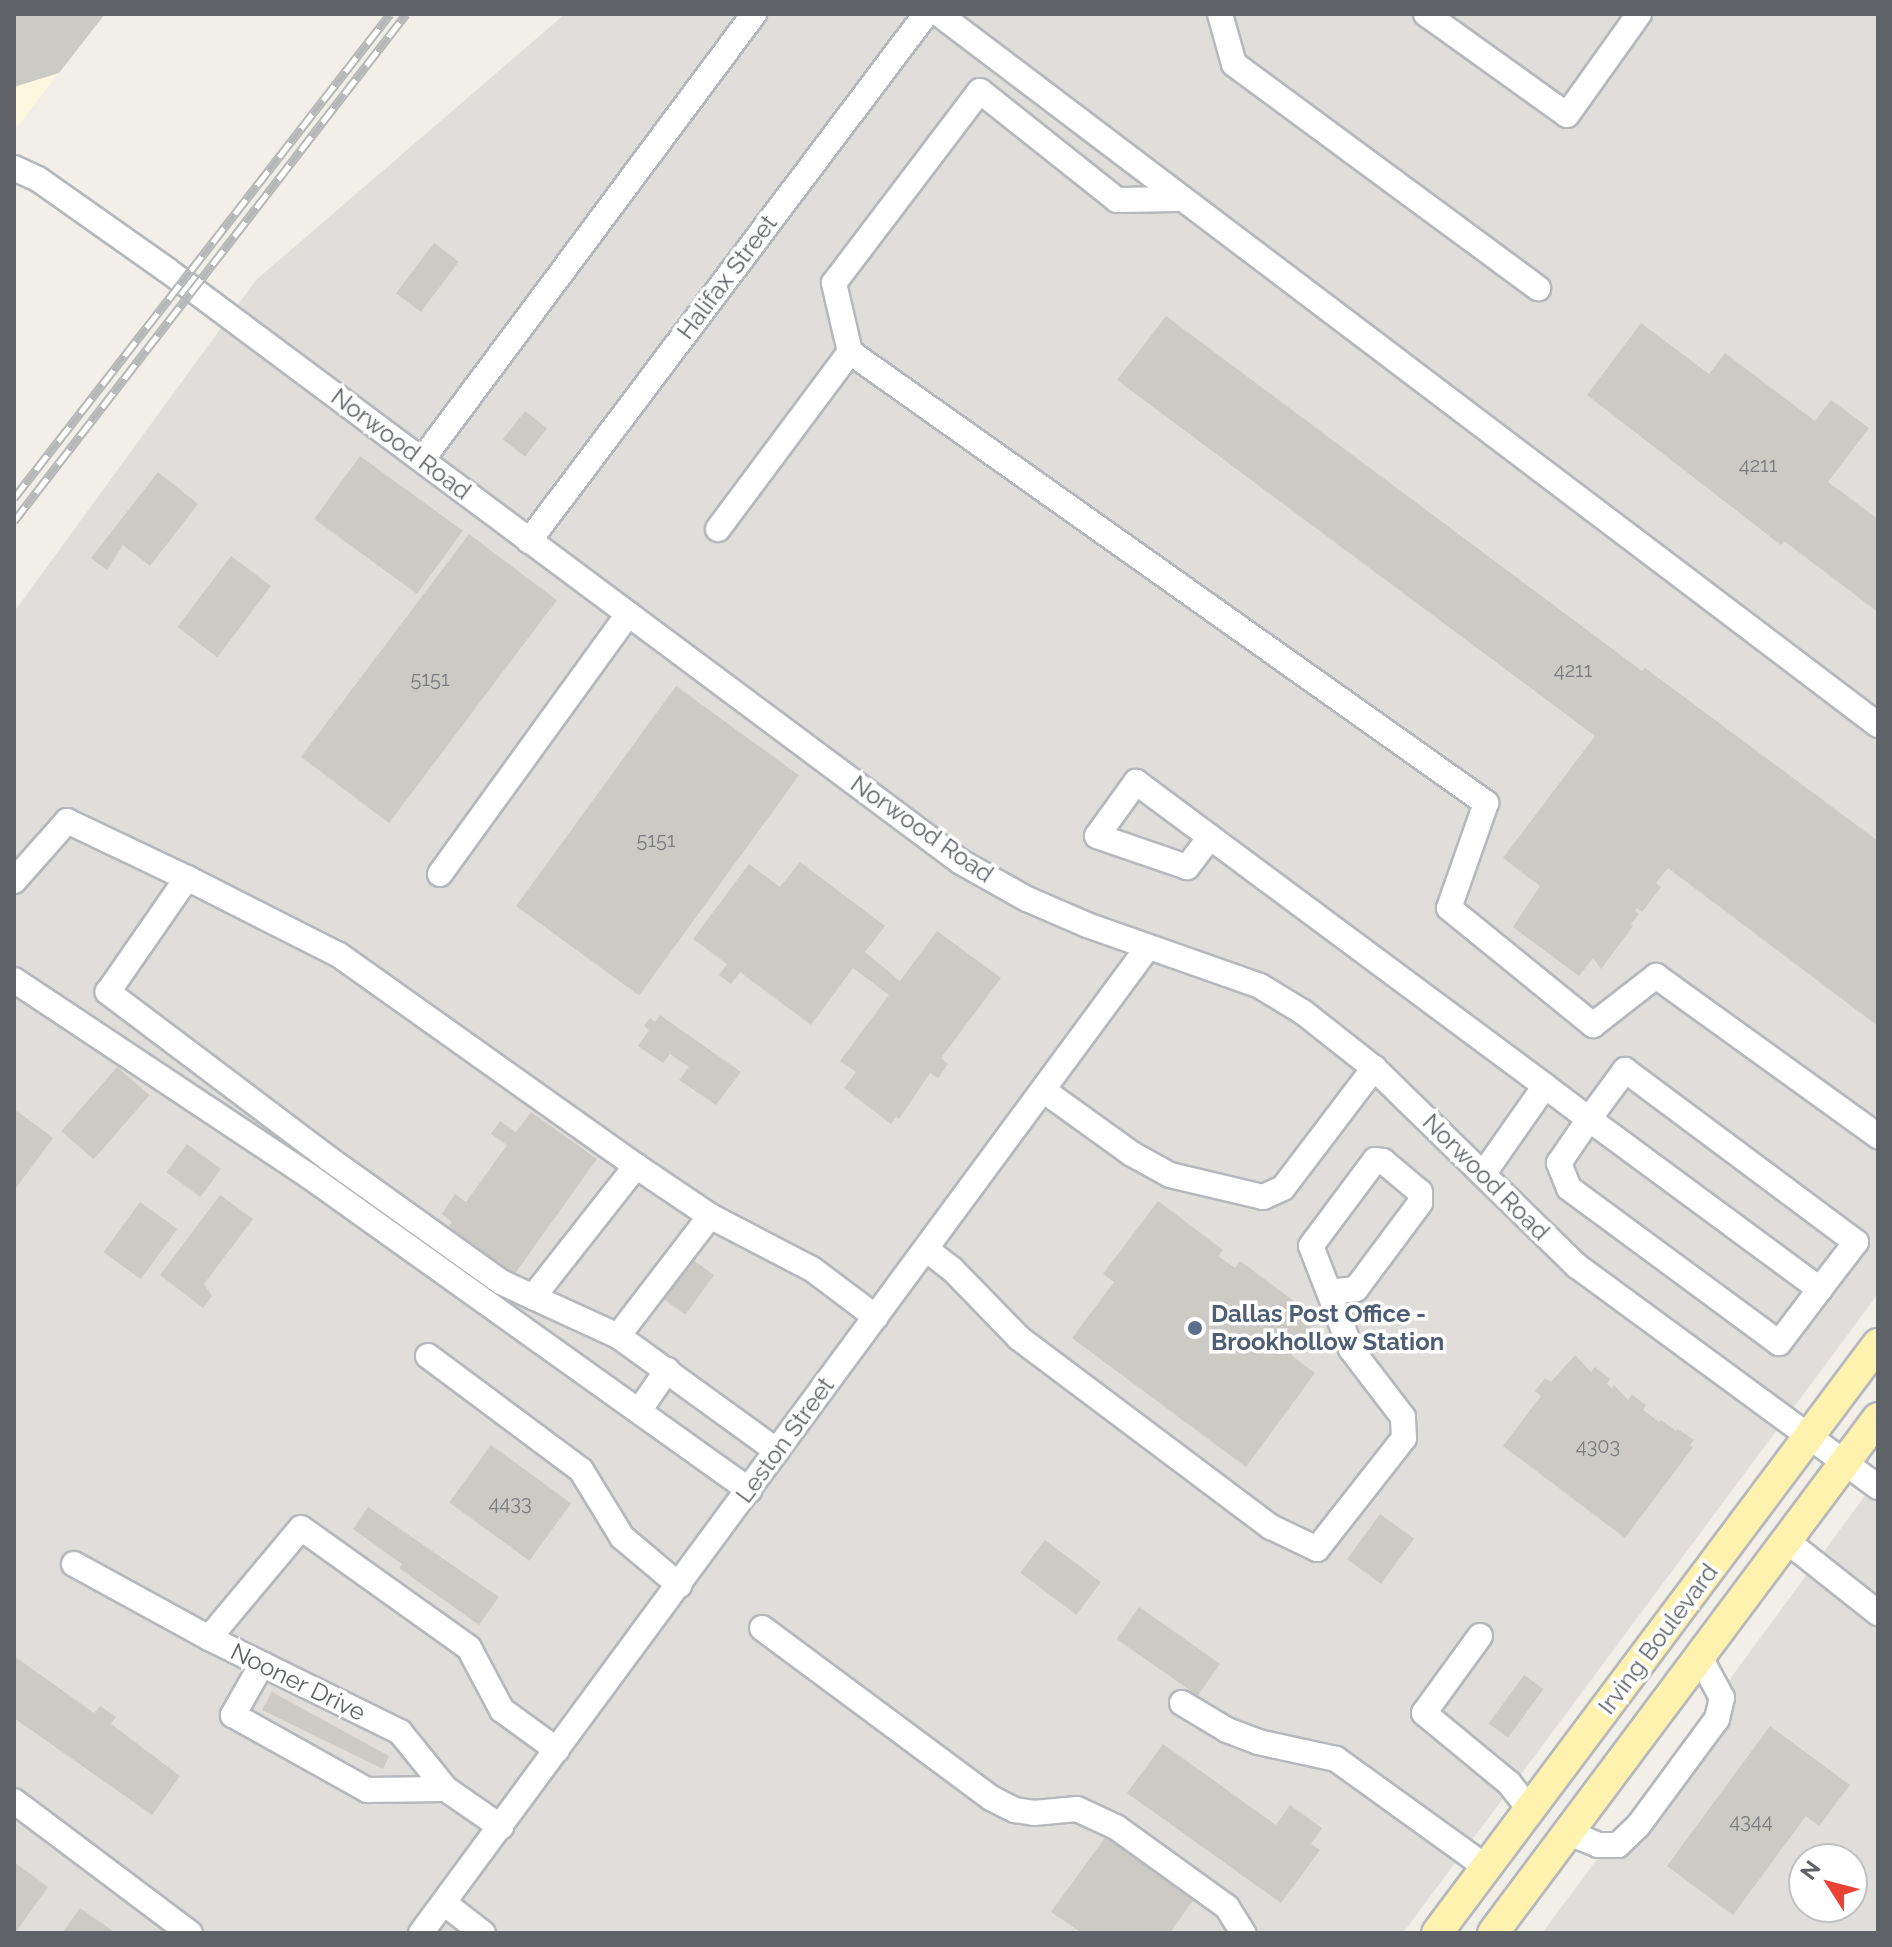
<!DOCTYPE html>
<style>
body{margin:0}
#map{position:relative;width:1892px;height:1947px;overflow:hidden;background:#f1efe8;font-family:Raleway,sans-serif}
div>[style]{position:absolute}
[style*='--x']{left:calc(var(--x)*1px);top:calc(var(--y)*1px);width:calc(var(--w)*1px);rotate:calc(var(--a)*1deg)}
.commercial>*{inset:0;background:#fef7e0}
.industrial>*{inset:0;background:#e0deda}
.building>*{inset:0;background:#cccac5;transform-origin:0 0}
.roads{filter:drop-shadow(2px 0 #b5b8bc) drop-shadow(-2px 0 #b5b8bc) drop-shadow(0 2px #b5b8bc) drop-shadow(0 -2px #b5b8bc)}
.minor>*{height:24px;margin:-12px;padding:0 12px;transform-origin:12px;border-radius:12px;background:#fff}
.major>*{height:30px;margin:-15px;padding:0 15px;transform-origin:15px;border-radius:15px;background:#fff2af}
.rail>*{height:9px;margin-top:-4.5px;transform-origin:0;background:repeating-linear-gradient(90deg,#fff 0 18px,#b6b7b8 0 36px);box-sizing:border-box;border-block:2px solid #b6b7b8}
.dots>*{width:22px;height:22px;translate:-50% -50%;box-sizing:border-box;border:4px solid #fff;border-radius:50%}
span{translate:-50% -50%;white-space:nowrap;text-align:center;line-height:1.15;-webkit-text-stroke:7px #fff;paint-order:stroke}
.number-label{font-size:20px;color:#7a7d7f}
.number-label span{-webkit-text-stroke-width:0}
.street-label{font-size:24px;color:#5f6368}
.service-label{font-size:24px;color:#4e5e75;font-weight:700}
.left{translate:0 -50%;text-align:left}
.frame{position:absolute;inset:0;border:16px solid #5f6368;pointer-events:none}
.north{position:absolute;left:1788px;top:1843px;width:80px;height:80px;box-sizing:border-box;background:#fff;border:2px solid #bfc1c3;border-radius:50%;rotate:306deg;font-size:22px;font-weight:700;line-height:32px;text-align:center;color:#5f6368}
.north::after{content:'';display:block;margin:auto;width:28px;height:36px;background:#ea4335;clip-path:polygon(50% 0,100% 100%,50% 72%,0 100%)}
</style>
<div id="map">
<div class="commercial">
<div style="clip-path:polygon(14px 14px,104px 14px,14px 131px)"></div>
</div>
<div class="industrial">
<div style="clip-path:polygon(565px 14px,1878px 14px,1878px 1294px,1403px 1933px,14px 1933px,14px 612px,256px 280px)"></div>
<div style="clip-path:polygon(evenodd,1878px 1478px,1878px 1933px,1542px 1933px,1612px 1839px,1878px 1478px,1804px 1859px,1852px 1859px,1852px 1907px,1804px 1907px,1804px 1859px)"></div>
</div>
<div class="building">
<div style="clip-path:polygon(14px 14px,105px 14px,59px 73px,14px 87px)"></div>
<div style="left:434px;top:243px;width:31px;height:63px;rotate:37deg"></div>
<div style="clip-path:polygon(1166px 316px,1642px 671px,1645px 668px,1878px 841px,1878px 1026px,1668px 868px,1656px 883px,1661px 887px,1642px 912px,1637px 908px,1635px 911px,1639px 914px,1631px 924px,1633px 926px,1601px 969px,1593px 958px,1579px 976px,1513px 927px,1540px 886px,1503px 858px,1595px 736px,1117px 380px)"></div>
<div style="clip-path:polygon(1641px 323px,1709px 374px,1725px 353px,1815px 421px,1831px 400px,1869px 428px,1828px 482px,1878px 519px,1878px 612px,1784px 541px,1781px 545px,1587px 395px)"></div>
<div style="left:525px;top:411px;width:28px;height:36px;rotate:38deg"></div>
<div style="left:360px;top:456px;width:127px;height:78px;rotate:36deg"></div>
<div style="clip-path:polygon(158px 472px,198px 504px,150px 566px,123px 545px,107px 570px,91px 558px)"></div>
<div style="left:469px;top:534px;width:110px;height:279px;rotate:37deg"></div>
<div style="left:231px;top:556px;width:50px;height:89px;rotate:37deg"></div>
<div style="left:676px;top:686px;width:152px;height:272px;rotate:36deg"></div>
<div style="clip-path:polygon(800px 862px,885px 926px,865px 952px,900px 981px,937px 931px,1001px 978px,941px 1058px,948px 1064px,938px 1078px,930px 1073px,899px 1119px,896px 1117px,891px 1124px,844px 1088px,856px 1072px,840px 1061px,889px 995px,853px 968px,811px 1025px,740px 972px,731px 984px,719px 975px,727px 964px,693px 939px,749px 864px,780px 887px)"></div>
<div style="clip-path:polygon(660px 1015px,741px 1072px,716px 1105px,679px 1080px,689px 1067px,670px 1054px,663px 1063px,638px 1046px,649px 1030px,644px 1026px,650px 1018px,655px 1022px)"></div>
<div style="left:117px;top:1067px;width:43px;height:85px;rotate:41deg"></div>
<div style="clip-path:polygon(17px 1111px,53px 1138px,16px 1188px,14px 1115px)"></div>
<div style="clip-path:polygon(531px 1112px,597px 1159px,511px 1279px,445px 1232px,452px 1222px,442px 1214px,455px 1194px,466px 1202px,507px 1145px,491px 1134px,500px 1121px,516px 1132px)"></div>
<div style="left:187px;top:1144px;width:42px;height:35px;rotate:36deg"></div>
<div style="clip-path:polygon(220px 1195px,253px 1219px,204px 1284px,212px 1296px,203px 1308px,160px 1275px)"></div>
<div style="clip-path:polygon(1158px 1201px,1223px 1250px,1218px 1256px,1235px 1268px,1240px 1261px,1318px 1319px,1291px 1355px,1315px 1373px,1246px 1467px,1072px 1338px,1114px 1282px,1103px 1274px)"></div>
<div style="left:140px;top:1202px;width:46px;height:62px;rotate:36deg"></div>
<div style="left:689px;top:1257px;width:31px;height:49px;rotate:36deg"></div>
<div style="clip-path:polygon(1575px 1355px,1591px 1372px,1595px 1367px,1610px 1379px,1607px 1384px,1612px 1388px,1614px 1385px,1628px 1400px,1632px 1395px,1646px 1405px,1643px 1410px,1659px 1422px,1661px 1420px,1676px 1431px,1678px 1429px,1694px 1440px,1690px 1445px,1693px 1447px,1625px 1538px,1503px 1446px,1541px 1396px,1535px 1391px,1545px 1378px,1551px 1382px)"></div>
<div style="left:491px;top:1445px;width:99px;height:71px;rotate:36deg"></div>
<div style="clip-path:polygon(368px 1507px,499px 1597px,479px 1625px,399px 1568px,402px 1564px,353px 1529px)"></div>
<div style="left:1380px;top:1514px;width:42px;height:56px;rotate:36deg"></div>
<div style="left:1045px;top:1540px;width:70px;height:41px;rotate:37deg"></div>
<div style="left:1139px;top:1607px;width:99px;height:39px;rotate:35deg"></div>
<div style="clip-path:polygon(14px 1656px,94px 1713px,100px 1706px,116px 1717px,111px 1724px,180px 1776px,152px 1815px,14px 1718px)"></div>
<div style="left:1524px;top:1675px;width:24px;height:60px;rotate:36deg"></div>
<div style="clip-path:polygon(272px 1692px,389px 1756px,383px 1769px,262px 1710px)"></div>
<div style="clip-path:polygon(1770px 1726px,1850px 1785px,1819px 1826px,1806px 1816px,1733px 1915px,1667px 1866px)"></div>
<div style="clip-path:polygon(1163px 1744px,1276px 1825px,1290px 1805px,1322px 1828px,1311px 1844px,1320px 1850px,1281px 1903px,1127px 1793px)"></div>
<div style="clip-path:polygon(1107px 1835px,1194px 1899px,1170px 1933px,1082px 1933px,1051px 1912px)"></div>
<div style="clip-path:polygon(14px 1862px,48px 1887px,15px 1933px,14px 1933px)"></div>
<div style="clip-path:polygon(80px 1908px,116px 1933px,62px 1933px)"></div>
</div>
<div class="roads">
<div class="minor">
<div style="--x:939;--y:14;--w:1178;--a:37.13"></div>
<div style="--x:1220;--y:14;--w:52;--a:74.4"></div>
<div style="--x:1234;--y:64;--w:378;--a:36.4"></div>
<div style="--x:1426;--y:14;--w:173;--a:35.6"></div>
<div style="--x:1567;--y:115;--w:124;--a:-54.5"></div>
<div style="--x:14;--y:168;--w:26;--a:25"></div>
<div style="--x:38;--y:179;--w:158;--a:35.2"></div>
<div style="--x:167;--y:270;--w:990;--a:36.71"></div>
<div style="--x:961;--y:862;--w:76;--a:29.3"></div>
<div style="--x:1027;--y:899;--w:65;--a:23.4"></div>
<div style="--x:1087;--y:925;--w:183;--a:19.4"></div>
<div style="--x:1260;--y:986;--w:50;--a:31.2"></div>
<div style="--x:1303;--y:1012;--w:90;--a:38.3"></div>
<div style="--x:1374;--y:1068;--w:284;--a:44.3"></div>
<div style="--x:1577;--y:1266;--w:373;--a:36.3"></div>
<div style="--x:850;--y:352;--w:71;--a:-103.1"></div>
<div style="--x:834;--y:283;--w:241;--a:-52.8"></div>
<div style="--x:980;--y:91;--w:175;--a:38.5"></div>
<div style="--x:1117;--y:200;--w:63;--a:-0.9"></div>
<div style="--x:422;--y:460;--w:556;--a:-53.34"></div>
<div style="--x:718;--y:529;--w:221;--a:-53.3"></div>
<div style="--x:850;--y:352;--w:780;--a:35.34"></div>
<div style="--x:1486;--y:803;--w:111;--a:109.4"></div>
<div style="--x:1449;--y:908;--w:186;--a:39.1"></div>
<div style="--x:1593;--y:1025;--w:80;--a:-37.9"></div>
<div style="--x:1656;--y:976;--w:274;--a:35.8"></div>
<div style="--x:529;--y:541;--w:660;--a:-53.01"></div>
<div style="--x:1210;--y:837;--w:38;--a:127"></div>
<div style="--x:1187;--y:867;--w:95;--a:-161"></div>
<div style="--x:1097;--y:836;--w:67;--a:-54.2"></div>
<div style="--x:1136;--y:782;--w:92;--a:36.6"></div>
<div style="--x:1210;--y:837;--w:417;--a:36.6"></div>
<div style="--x:440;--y:874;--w:321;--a:-54.1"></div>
<div style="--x:14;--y:881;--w:80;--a:-48.5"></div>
<div style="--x:67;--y:821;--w:133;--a:25.4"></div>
<div style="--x:14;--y:980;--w:354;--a:33.6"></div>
<div style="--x:309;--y:1176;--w:541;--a:35.51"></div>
<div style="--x:1043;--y:1090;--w:110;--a:35.7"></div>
<div style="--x:1132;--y:1154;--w:43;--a:28.9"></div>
<div style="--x:1170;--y:1175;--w:96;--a:13.3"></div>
<div style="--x:1263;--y:1197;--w:22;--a:-24"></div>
<div style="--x:1283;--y:1188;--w:151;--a:-52.8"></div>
<div style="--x:1484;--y:1173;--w:106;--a:-55"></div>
<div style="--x:1545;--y:1086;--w:55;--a:36.9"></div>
<div style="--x:1589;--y:1119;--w:287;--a:36.4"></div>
<div style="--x:1820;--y:1289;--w:68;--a:127.2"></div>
<div style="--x:1779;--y:1343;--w:261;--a:-143.6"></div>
<div style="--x:1569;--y:1188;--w:27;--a:-112"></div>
<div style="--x:1559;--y:1163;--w:53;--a:-55.7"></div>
<div style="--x:1589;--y:1119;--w:61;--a:-53.7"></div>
<div style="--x:1625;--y:1070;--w:288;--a:36.7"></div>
<div style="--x:1856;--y:1242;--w:59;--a:127.5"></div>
<div style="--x:926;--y:1249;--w:33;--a:38"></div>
<div style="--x:952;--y:1269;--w:96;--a:45.8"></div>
<div style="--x:1019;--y:1338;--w:315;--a:36.9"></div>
<div style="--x:1271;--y:1527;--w:51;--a:25.6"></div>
<div style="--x:1317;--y:1549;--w:141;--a:-51.9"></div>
<div style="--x:1404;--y:1438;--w:21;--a:-93"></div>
<div style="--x:1403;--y:1417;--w:86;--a:-127.4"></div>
<div style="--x:1351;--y:1349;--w:110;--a:-111.2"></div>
<div style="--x:1311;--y:1246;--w:107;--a:-53.3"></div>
<div style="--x:1375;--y:1160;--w:8;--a:7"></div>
<div style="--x:1383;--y:1161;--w:48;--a:40"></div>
<div style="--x:1420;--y:1192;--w:11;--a:90"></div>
<div style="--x:1420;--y:1203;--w:107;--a:126.7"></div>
<div style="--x:1356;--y:1289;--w:27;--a:174"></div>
<div style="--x:533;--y:1297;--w:35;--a:-155"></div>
<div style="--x:501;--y:1282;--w:213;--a:-144.4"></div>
<div style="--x:328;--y:1158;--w:276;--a:-143"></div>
<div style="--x:108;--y:992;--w:139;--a:-55.3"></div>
<div style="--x:187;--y:878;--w:170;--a:26.9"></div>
<div style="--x:339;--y:955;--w:364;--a:35.4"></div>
<div style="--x:618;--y:1336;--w:151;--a:-52.5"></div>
<div style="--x:428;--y:1356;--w:191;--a:36.7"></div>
<div style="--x:581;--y:1470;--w:79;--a:58.5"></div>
<div style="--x:622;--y:1537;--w:75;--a:40.1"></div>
<div style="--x:639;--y:1411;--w:50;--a:-55.7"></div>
<div style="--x:777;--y:1451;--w:196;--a:-144.1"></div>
<div style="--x:618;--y:1336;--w:94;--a:-155.4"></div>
<div style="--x:533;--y:1297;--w:167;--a:-51.8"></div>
<div style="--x:636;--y:1166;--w:89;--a:34"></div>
<div style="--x:710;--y:1216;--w:115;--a:27.5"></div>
<div style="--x:812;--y:1269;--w:80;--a:36.9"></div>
<div style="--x:1787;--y:1541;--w:116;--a:38.4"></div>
<div style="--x:74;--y:1564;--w:154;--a:28.7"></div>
<div style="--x:209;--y:1638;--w:213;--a:26.2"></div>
<div style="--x:400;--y:1732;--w:73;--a:51.1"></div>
<div style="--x:446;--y:1789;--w:67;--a:34.6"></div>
<div style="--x:762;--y:1628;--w:285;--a:36.6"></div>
<div style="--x:991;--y:1798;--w:27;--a:27"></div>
<div style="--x:1015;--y:1810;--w:19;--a:9"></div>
<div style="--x:1034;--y:1813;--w:43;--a:-5.3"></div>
<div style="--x:1077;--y:1809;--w:43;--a:24.8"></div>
<div style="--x:1116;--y:1827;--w:137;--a:35.8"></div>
<div style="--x:1227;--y:1907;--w:31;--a:58"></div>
<div style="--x:1480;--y:1636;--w:95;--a:126"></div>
<div style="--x:1424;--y:1713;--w:110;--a:39.5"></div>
<div style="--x:1509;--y:1783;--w:34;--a:52"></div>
<div style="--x:209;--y:1638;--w:143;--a:-50.1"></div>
<div style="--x:301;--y:1528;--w:206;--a:35.5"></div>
<div style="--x:469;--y:1648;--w:70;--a:62"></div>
<div style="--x:502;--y:1710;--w:68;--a:36"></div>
<div style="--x:262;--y:1664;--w:59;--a:119.6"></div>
<div style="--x:233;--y:1715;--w:154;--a:29.2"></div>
<div style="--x:367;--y:1790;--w:79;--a:-0.7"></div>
<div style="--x:1182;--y:1703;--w:52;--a:31"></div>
<div style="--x:1227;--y:1730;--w:33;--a:21"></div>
<div style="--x:1258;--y:1742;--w:80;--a:12.3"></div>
<div style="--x:1336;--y:1759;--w:186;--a:35.8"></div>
<div style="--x:14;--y:1801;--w:220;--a:36.9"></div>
<div style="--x:1569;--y:1833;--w:31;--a:22"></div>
<div style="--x:1598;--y:1845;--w:20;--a:0"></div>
<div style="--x:1618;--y:1845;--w:28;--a:-44"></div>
<div style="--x:1638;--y:1826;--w:133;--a:-53.6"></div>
<div style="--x:1717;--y:1719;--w:22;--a:-77"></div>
<div style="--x:1722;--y:1698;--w:47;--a:-118.2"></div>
<div style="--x:444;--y:1903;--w:49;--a:37.6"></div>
<div style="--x:421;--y:1933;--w:1225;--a:-53.6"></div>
</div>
<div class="major">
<div style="--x:1437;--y:1933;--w:736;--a:-53.18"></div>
<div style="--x:1493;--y:1933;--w:643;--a:-53.22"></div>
</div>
</div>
<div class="rail">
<div style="--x:14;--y:498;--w:613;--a:-52.16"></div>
<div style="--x:14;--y:521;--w:641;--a:-52.29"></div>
</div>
<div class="dots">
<div style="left:1195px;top:1328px;background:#5c6f8a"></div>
</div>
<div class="number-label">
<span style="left:1758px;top:465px">4211</span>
<span style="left:1573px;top:670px">4211</span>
<span style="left:430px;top:679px">5151</span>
<span style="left:656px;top:840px">5151</span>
<span style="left:1598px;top:1446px">4303</span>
<span style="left:510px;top:1503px">4433</span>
<span style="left:1751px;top:1821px">4344</span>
</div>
<div class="street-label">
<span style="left:727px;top:277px;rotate:-53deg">Halifax Street</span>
<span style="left:401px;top:444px;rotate:37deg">Norwood Road</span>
<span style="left:922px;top:829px;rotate:35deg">Norwood Road</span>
<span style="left:1486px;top:1177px;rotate:45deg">Norwood Road</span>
<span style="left:785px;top:1440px;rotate:-54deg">Leston Street</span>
<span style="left:1658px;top:1639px;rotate:-53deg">Irving Boulevard</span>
<span style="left:298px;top:1682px;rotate:26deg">Nooner Drive</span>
</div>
<div class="service-label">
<span class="left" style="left:1211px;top:1328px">Dallas Post Office -<br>Brookhollow Station</span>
</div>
<div class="frame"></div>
<div class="north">N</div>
</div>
